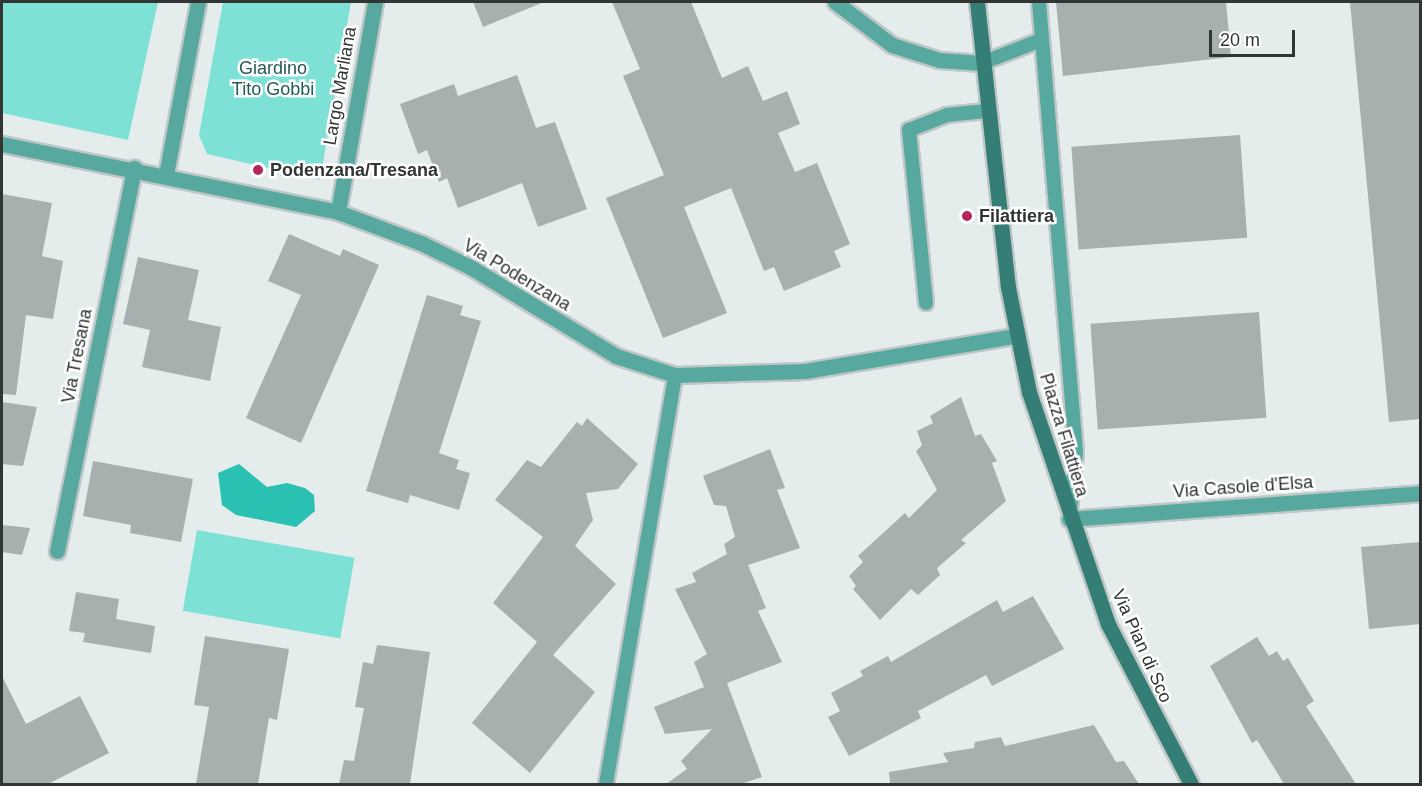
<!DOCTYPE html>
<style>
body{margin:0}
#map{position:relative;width:1422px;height:786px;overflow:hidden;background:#e4edec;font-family:Arial,sans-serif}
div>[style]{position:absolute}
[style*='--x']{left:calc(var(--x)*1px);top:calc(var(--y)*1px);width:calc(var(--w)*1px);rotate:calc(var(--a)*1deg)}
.green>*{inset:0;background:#7de1d5;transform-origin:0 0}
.water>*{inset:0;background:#2ac1b3}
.building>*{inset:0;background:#a8b0af;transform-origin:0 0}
.roads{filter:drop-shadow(2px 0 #c0c8c7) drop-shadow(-2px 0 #c0c8c7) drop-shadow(0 2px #c0c8c7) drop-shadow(0 -2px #c0c8c7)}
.lane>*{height:14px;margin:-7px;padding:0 7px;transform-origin:7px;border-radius:7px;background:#57a99f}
.street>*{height:15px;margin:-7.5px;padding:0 7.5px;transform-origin:7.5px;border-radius:7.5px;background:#57a99f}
.secondary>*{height:15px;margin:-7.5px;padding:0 7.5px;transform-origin:7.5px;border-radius:7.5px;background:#357e76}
.dots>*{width:16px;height:16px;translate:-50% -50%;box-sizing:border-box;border:3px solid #fff;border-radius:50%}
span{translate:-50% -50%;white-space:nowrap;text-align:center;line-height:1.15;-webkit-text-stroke:5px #fff;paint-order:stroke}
.park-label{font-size:18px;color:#235c56}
.street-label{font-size:18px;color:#313534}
.poi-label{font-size:18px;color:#313534;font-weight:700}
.left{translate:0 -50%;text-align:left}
.frame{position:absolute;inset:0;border:3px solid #313534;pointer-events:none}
.scale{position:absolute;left:1209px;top:30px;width:86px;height:27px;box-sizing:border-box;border:3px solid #313534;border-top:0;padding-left:8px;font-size:18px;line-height:21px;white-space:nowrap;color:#313534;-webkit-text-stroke:4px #fff;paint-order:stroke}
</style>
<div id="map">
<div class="green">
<div style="clip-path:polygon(2px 2px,158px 2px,128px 140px,2px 113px)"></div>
<div style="clip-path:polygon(223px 2px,351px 2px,320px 180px,207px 154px,199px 135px)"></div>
<div style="left:197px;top:530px;width:160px;height:82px;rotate:10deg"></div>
</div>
<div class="water">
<div style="clip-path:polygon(239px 464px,267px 487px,287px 483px,305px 488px,314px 495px,315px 511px,296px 527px,236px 515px,222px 505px,218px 473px)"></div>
</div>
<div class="building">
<div style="clip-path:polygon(473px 2px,544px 2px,483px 27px)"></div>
<div style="clip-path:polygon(612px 2px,691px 2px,722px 78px,748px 66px,763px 101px,787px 91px,800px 124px,778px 133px,795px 172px,817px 163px,850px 244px,834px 251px,841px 267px,784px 291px,774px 267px,764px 271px,731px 188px,684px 207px,727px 313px,663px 338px,606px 198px,664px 175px,623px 76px,640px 69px)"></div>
<div style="clip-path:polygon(1056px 2px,1226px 2px,1231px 57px,1063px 76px)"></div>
<div style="clip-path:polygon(1350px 2px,1420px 2px,1420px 419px,1389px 422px)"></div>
<div style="clip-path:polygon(517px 75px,536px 128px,555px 122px,587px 209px,538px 227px,522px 183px,458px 208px,447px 178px,439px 182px,427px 150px,418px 154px,400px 104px,454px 84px,458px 96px)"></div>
<div style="left:1240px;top:135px;width:103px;height:169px;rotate:86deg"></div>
<div style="clip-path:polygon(2px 194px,52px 203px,42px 256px,63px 261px,53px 319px,26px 315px,16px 395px,2px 394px)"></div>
<div style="clip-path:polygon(289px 234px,340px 256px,343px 249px,379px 265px,301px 443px,246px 418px,301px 295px,268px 281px)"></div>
<div style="clip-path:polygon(138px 257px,199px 270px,188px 320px,221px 327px,210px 381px,142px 367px,150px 330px,123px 324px)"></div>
<div style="clip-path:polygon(427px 295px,463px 306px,460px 315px,481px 321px,439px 453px,459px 460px,456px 469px,470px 473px,459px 510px,410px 495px,408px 503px,366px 491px)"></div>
<div style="left:1259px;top:312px;width:106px;height:169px;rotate:86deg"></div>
<div style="clip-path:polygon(961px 397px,975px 436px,981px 434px,997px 461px,992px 463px,1006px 501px,961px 540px,966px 543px,937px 568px,940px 575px,918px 595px,911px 589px,880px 620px,853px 589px,856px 586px,849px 576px,863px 562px,858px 556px,905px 513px,909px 518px,937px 490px,916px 451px,922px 445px,917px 431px,933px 423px,930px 416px)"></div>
<div style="clip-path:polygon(2px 402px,37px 407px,23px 466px,2px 464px)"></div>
<div style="clip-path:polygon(587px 418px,638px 464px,618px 489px,586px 493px,593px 520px,575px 546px,616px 584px,553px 655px,595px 692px,530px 773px,472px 723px,537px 642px,493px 603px,543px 537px,495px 500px,527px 460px,541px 467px,577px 422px,582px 426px)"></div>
<div style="clip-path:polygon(770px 449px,785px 488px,777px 490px,800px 548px,748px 565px,766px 608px,758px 611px,782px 662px,727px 683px,762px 777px,741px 784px,666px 784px,687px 769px,681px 761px,712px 729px,665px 734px,654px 707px,704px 687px,694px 662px,707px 654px,675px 589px,696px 582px,692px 573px,727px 554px,724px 544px,735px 537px,726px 506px,714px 505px,703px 476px)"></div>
<div style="clip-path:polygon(93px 461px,193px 479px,181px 542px,130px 533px,131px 525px,83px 516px)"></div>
<div style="clip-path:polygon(2px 525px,30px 528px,22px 555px,2px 552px)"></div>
<div style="clip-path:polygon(1420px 542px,1420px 624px,1369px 629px,1361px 547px)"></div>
<div style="clip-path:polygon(76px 592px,119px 599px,116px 619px,155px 626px,151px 653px,83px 642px,85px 633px,69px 631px)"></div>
<div style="clip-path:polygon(1033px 596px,1064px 649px,992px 686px,986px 675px,918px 711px,921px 718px,849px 756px,828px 717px,840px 711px,831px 693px,863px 676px,860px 671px,888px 656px,891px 662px,997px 600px,1003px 612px)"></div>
<div style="clip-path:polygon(205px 636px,289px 649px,277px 720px,269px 718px,258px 784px,196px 784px,209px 707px,194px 705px)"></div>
<div style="clip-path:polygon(1257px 637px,1269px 656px,1277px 651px,1283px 661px,1288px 658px,1314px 701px,1306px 706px,1356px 784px,1284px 784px,1257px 740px,1252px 743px,1210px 666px)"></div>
<div style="clip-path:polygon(377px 645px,430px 652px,410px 784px,339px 784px,344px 760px,354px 761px,364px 708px,355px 707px,363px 662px,373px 664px)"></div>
<div style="clip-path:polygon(2px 676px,26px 724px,80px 696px,109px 753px,48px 784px,2px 784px)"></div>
<div style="clip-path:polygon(1094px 725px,1116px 762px,1124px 761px,1139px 784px,890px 784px,889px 772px,948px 762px,943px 753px,974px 748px,975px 742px,1001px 737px,1005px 746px)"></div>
</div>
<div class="roads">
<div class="lane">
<div style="--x:1039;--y:2;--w:452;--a:85.3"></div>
<div style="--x:1076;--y:452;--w:59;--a:95.8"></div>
<div style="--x:982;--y:63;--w:63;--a:-21.3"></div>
<div style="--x:926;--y:303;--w:174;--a:-95.6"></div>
<div style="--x:909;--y:130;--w:41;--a:-21.5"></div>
<div style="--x:947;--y:115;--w:39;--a:-6"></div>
<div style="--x:606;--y:784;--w:415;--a:-80.4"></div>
</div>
<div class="street">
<div style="--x:835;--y:2;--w:71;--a:37"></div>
<div style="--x:892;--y:45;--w:49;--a:17.7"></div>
<div style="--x:939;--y:60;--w:43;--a:4"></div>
<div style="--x:2;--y:144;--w:343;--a:11.4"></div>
<div style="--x:338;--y:212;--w:89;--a:20.5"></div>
<div style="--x:421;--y:243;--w:57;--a:26.1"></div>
<div style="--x:472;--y:268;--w:169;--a:31.4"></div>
<div style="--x:616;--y:356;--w:62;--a:17.9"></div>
<div style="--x:675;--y:375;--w:130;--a:-1.8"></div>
<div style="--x:805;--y:371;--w:213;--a:-9.5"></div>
<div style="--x:166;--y:175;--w:176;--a:-79.5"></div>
<div style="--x:338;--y:212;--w:213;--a:-80"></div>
<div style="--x:1069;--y:519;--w:352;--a:-4.2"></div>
<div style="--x:57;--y:551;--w:391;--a:-78.6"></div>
</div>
<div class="secondary">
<div style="--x:977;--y:2;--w:287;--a:83.8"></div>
<div style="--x:1008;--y:287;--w:107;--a:78.7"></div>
<div style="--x:1029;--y:392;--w:245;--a:71.2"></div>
<div style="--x:1108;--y:624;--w:180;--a:62.6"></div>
</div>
</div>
<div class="dots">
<div style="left:258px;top:170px;background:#b52659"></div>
<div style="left:967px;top:216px;background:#b52659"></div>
</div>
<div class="park-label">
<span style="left:273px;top:79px">Giardino<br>Tito Gobbi</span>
</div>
<div class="street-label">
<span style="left:340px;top:86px;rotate:-80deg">Largo Marliana</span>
<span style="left:517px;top:275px;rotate:31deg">Via Podenzana</span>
<span style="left:77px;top:356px;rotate:-79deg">Via Tresana</span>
<span style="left:1064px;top:435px;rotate:73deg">Piazza Filattiera</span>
<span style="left:1243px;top:487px;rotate:-4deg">Via Casole d'Elsa</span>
<span style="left:1142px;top:646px;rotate:66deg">Via Pian di Sco</span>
</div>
<div class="poi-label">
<span class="left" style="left:270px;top:170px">Podenzana/Tresana</span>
<span class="left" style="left:979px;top:216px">Filattiera</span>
</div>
<div class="frame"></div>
<div class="scale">20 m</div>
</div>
